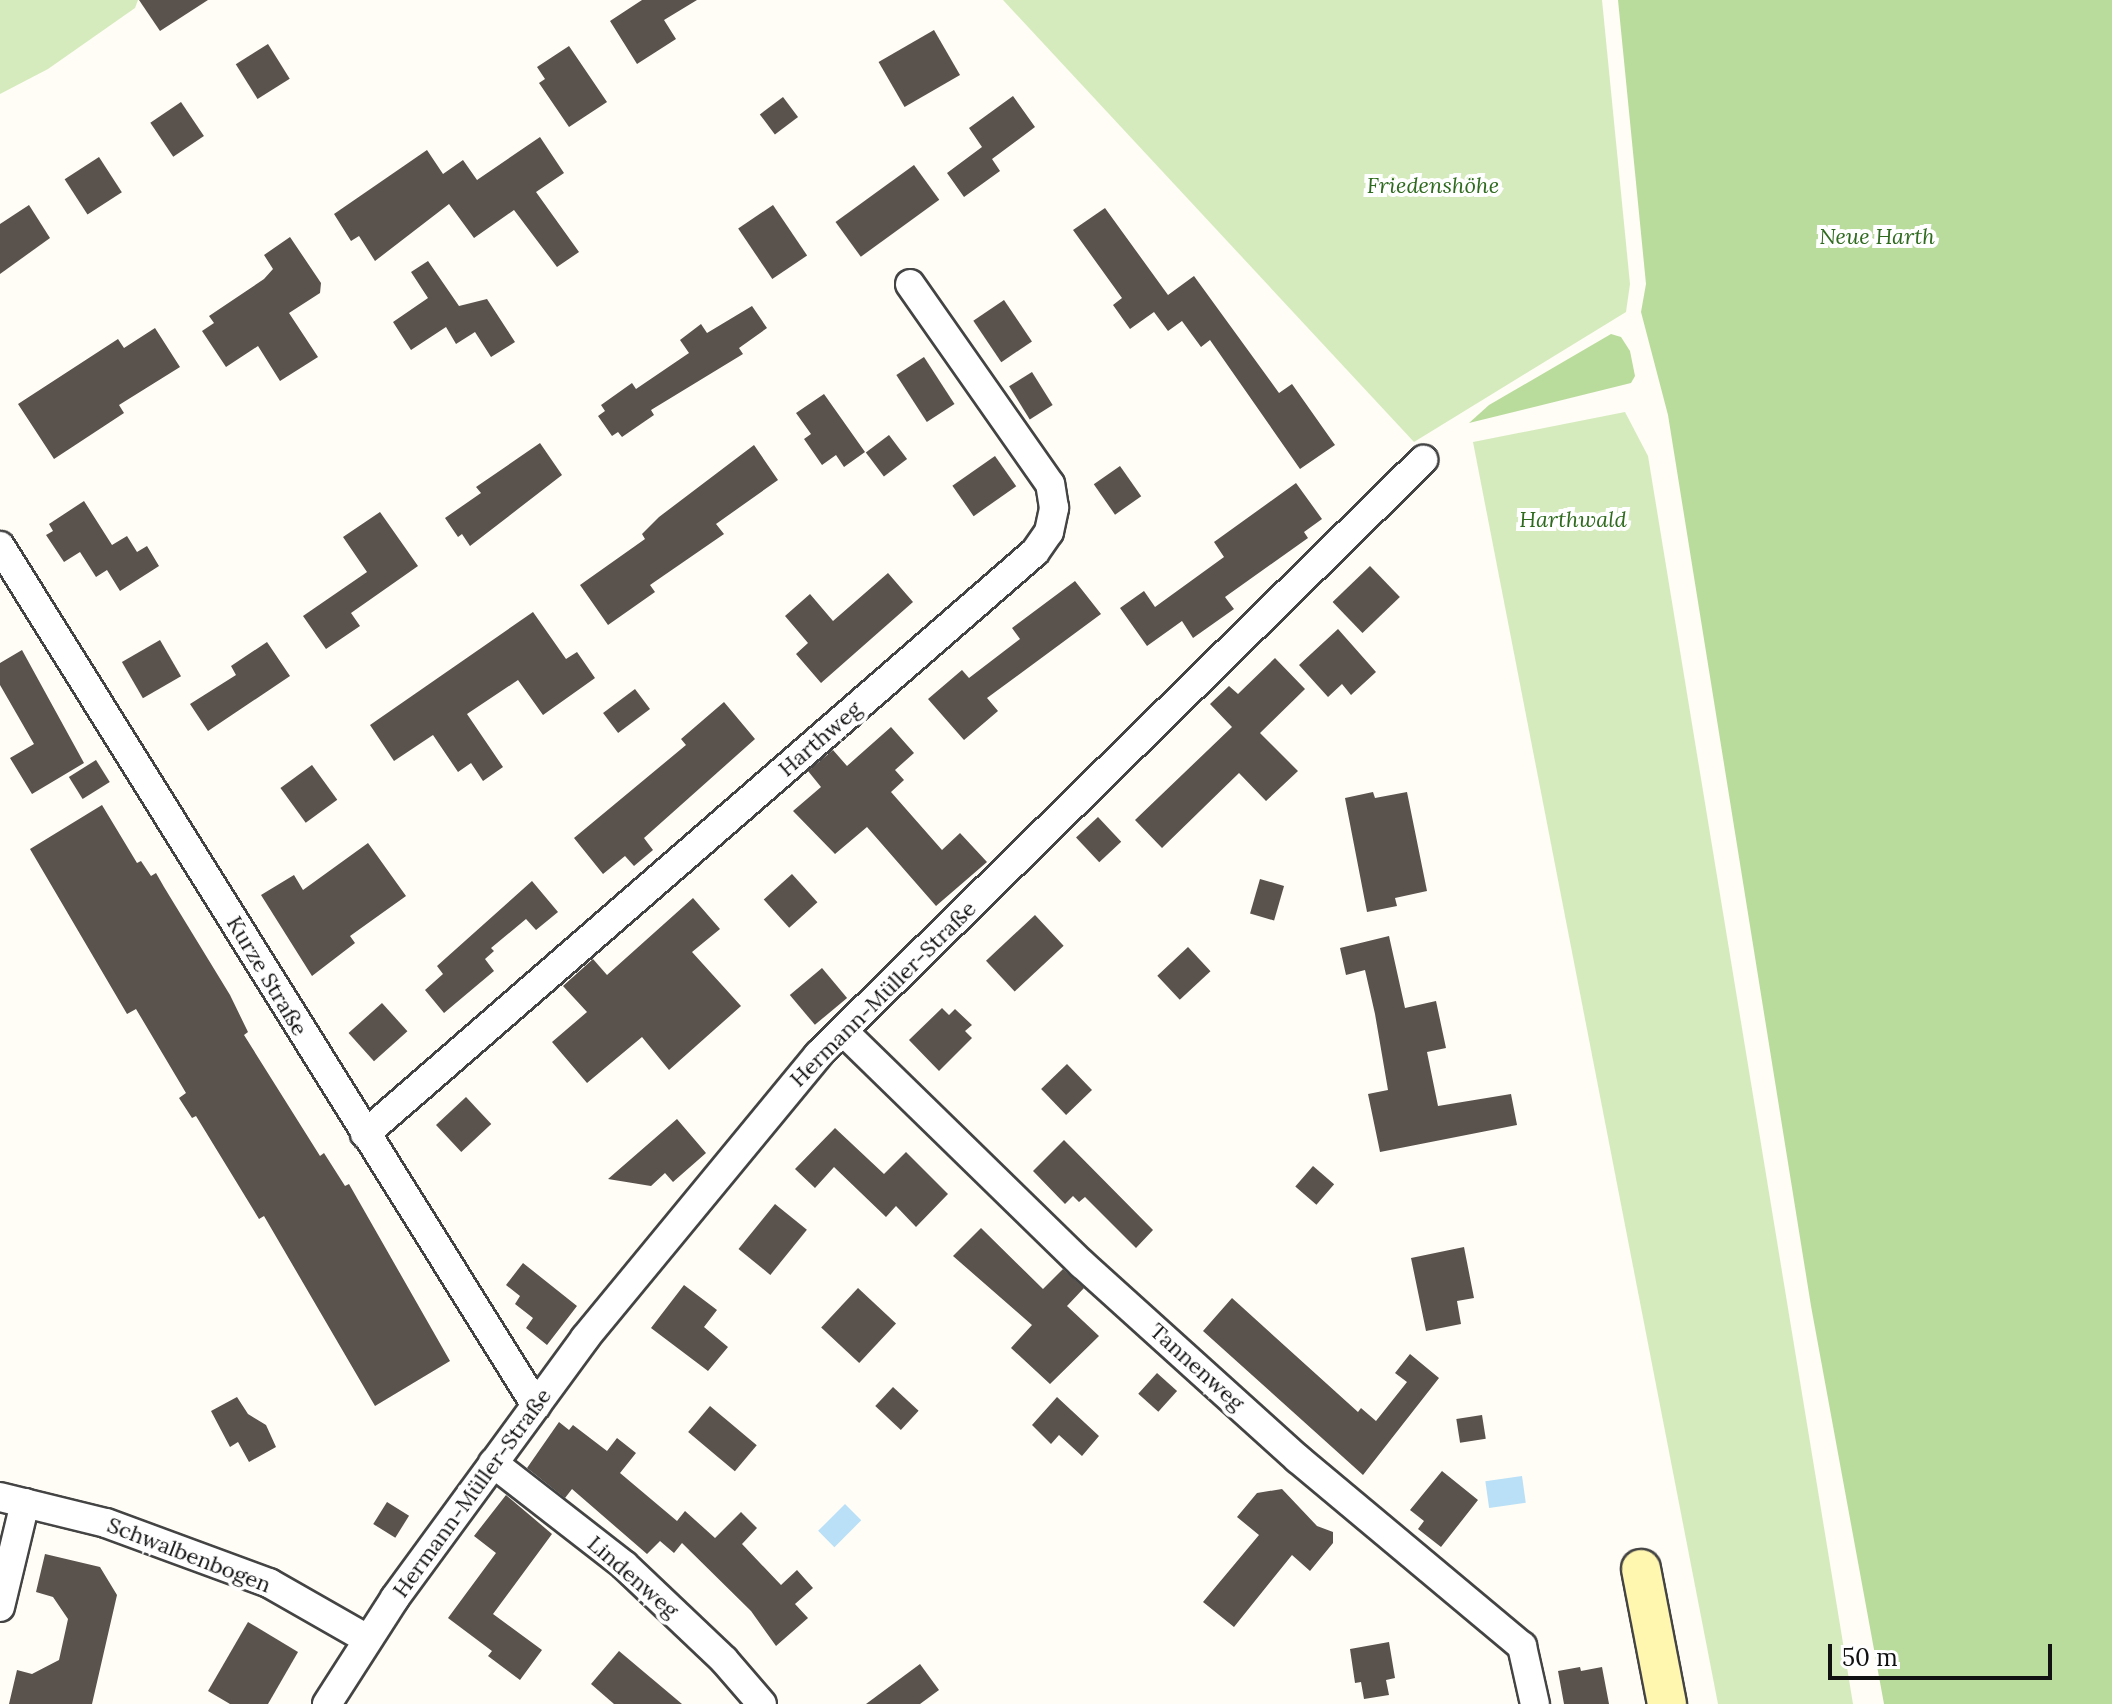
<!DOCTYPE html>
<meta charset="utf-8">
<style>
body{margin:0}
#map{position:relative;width:2112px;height:1704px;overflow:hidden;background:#fffdf5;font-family:Lora,serif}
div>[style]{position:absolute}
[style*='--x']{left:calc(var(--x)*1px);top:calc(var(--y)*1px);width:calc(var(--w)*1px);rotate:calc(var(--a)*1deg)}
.green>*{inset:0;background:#d5ebbd}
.forest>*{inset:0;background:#b9dc9c}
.water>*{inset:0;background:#b9e0f7;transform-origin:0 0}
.building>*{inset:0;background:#5a524d;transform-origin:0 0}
.roads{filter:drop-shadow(2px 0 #444) drop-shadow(-2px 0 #444) drop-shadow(0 2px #444) drop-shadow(0 -2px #444)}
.minor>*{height:28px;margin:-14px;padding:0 14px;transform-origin:14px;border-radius:14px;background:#fff}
.secondary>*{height:38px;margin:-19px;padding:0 19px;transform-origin:19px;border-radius:19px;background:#fff6b0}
span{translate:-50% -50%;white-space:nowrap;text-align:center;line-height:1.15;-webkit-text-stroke:8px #fff;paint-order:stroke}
.park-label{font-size:22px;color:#2f6b1f;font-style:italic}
.street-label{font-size:22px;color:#111}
.scale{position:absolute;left:1828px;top:1644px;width:224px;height:36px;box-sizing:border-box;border:4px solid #111;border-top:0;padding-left:10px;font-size:24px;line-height:28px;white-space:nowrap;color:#111;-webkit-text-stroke:6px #fff;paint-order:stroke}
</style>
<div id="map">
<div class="green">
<div style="clip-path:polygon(0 0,138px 0,135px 8px,48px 69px,0 94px)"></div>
<div style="clip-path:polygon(1003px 0,1602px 0,1630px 284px,1626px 312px,1414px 442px)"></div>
<div style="clip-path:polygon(1625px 412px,1648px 456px,1853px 1704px,1718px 1704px,1473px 442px)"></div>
</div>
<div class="forest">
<div style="clip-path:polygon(1618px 0,2112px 0,2112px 1704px,1884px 1704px,1811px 1306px,1668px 415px,1641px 312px,1646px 284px)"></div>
<div style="clip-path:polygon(1611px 334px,1621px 337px,1630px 351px,1635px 376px,1631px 383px,1469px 423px,1489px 405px)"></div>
</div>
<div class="water">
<div style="left:1522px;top:1476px;width:27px;height:37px;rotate:82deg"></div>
<div style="left:845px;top:1504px;width:23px;height:38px;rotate:45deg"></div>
</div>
<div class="building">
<div style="clip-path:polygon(139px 0,208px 0,160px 31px)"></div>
<div style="clip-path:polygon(642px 0,697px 0,664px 20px,676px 39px,637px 64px,610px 21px)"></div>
<div style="left:934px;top:30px;width:52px;height:64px;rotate:60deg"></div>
<div style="left:268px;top:44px;width:41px;height:38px;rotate:58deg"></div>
<div style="clip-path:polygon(569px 46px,607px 102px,569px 127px,539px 83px,545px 79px,537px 67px)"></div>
<div style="clip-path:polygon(1013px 96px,1035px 127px,992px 159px,1000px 171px,964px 197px,947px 173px,982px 147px,969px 128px)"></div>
<div style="left:783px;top:97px;width:25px;height:29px;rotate:53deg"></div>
<div style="left:181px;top:102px;width:41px;height:37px;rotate:56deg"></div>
<div style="clip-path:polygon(540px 137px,564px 173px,536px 192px,579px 252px,557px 267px,514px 210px,474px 238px,449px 204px,375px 261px,359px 236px,351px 241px,334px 214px,427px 150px,443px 174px,463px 160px,477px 180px)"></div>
<div style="left:99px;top:157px;width:42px;height:41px;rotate:57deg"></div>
<div style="left:914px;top:165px;width:43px;height:97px;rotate:54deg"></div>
<div style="clip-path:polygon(29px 205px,50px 238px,0 274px,0 224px)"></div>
<div style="left:773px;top:205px;width:61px;height:42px;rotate:56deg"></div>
<div style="clip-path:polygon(1105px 208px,1168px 295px,1194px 276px,1279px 393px,1292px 384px,1335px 445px,1300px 469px,1210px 340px,1201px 347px,1182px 321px,1168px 331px,1154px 312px,1130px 329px,1113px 305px,1122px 298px,1073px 230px)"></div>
<div style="clip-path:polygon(290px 237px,321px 283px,320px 293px,289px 313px,318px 357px,280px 381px,258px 346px,226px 367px,202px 331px,214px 323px,209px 316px,264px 279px,273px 269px,264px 255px)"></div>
<div style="clip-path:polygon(428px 261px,459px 306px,487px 299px,515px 342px,491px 357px,475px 332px,456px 344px,446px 327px,411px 350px,393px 322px,428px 298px,411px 272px)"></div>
<div style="left:1004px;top:300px;width:50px;height:37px;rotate:56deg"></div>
<div style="clip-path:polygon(752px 306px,767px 328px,739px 348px,743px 354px,651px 410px,654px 415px,622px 437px,618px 432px,612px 436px,598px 416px,605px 411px,601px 405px,632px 383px,636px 389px,689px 353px,680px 340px,701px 324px,707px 333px)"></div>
<div style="clip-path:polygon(155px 328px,180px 367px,119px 405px,124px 413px,54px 459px,18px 404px,118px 339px,124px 348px)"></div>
<div style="left:924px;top:357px;width:56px;height:33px;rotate:57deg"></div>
<div style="left:1032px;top:372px;width:39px;height:27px;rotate:58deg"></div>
<div style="clip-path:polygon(824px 394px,865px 452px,844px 467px,836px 455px,822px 465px,804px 439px,811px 434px,796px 413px)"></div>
<div style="left:889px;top:435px;width:30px;height:29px;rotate:53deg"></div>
<div style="clip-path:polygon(540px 443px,562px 475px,470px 546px,462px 534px,458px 537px,445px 518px,481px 493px,476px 487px)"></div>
<div style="clip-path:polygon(754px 445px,778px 480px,716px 524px,724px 534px,650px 585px,655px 592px,608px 625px,580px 585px,645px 539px,642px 534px,659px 517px)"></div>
<div style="left:995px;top:456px;width:37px;height:52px;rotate:55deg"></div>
<div style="left:1120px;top:466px;width:37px;height:32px;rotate:55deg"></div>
<div style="clip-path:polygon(1296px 483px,1322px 519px,1304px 532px,1308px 538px,1225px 597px,1234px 609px,1193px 638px,1182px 621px,1147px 646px,1120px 608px,1144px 591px,1155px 607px,1224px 557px,1214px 542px)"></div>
<div style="clip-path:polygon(84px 501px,112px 545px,127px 536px,137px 552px,147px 546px,159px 566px,120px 591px,107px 570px,96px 577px,80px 552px,64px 562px,46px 535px,53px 531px,49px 524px)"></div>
<div style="clip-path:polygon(380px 512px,418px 566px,351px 613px,360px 626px,326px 649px,303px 616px,367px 572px,343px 537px)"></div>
<div style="left:1370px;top:566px;width:43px;height:52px;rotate:46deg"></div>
<div style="clip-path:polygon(888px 573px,913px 602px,821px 683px,796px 654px,808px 643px,785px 616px,810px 594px,833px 621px)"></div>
<div style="clip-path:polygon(1075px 581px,1101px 614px,987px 698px,998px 711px,964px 740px,928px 699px,962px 670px,969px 678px,1020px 639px,1012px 628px)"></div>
<div style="clip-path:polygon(533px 612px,566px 659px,577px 652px,595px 678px,543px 715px,518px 680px,467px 714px,503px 767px,483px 781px,471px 763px,458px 772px,433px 735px,394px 761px,370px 725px)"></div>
<div style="clip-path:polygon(1338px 629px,1376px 672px,1351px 695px,1342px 684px,1328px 697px,1299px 665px)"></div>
<div style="left:160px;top:640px;width:42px;height:44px;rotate:60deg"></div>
<div style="clip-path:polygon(267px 642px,290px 676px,208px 731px,190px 704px,236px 675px,231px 666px)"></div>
<div style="clip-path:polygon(22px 650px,84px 763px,32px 794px,10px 758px,34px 744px,0 685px,0 663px)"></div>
<div style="clip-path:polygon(1275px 658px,1305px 689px,1260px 733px,1298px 771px,1266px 801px,1239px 773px,1162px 848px,1135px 820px,1232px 727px,1210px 704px,1229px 686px,1238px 694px)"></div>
<div style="left:635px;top:689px;width:25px;height:40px;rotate:53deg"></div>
<div style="clip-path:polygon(724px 702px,755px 739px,644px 838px,653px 850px,634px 866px,625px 856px,603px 874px,574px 838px,686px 745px,681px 739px)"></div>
<div style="clip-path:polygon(891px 727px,914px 753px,895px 770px,904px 780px,891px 792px,942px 850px,960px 833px,987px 862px,936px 906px,867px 827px,835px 854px,793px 811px,821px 787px,808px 771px,833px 750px,847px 766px)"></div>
<div style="left:96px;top:760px;width:26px;height:32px;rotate:58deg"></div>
<div style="left:312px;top:765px;width:43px;height:39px;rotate:54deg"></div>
<div style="clip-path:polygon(1373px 792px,1375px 798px,1407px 792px,1427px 891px,1395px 898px,1397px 906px,1367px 912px,1345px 798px)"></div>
<div style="clip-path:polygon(102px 805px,137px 863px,141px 861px,151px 876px,156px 873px,164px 887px,230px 995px,248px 1032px,244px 1035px,320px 1156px,324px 1153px,345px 1186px,349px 1184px,450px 1361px,375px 1406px,264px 1216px,259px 1219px,196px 1116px,192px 1118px,179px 1098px,186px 1093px,136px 1009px,127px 1014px,30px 849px)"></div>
<div style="left:1098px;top:817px;width:34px;height:30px;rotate:47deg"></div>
<div style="clip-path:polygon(368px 843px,406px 896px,350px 936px,355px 943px,312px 976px,261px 895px,294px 875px,303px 890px)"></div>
<div style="left:792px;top:874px;width:38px;height:38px;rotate:48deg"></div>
<div style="left:1260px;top:879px;width:25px;height:36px;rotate:16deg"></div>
<div style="clip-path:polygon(532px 881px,558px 912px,536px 930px,526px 919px,491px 948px,494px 951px,485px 959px,494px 971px,444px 1013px,425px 990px,443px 974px,437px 966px)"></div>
<div style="clip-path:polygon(693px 898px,720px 929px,692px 952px,741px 1006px,669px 1070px,642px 1037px,587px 1083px,552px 1042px,587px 1012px,563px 986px,593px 959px,607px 975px)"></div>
<div style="left:1035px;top:915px;width:42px;height:67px;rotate:47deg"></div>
<div style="clip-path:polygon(1389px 936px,1405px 1008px,1436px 1001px,1446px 1048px,1427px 1052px,1438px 1106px,1511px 1094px,1517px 1125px,1380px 1152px,1368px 1094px,1388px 1090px,1375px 1014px,1365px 970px,1346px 975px,1340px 948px)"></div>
<div style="left:1188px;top:947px;width:33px;height:42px;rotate:47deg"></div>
<div style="left:822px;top:968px;width:39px;height:42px;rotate:50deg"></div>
<div style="left:382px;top:1003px;width:38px;height:45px;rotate:48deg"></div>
<div style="clip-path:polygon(942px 1008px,949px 1015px,955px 1009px,972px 1025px,965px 1031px,972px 1038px,939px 1071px,909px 1040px)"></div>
<div style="left:1067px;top:1064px;width:36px;height:36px;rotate:46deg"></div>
<div style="left:466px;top:1097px;width:37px;height:41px;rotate:47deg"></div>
<div style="clip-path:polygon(677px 1119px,706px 1153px,673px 1182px,665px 1173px,651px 1186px,608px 1179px)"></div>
<div style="clip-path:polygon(835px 1128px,884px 1174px,906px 1152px,948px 1194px,916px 1227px,896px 1206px,886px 1217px,834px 1167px,815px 1188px,795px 1169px)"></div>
<div style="clip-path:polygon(1064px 1140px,1153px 1230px,1136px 1248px,1085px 1197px,1079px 1202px,1073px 1196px,1065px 1204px,1033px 1171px)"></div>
<div style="left:1313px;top:1166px;width:28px;height:27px;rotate:41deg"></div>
<div style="left:775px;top:1204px;width:41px;height:58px;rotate:39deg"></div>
<div style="clip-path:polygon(981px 1228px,1043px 1289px,1063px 1269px,1084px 1288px,1067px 1306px,1099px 1336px,1050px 1384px,1011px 1348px,1032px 1325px,953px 1256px)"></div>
<div style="clip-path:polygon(1464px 1247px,1474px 1298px,1457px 1301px,1461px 1324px,1426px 1331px,1411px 1258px)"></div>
<div style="clip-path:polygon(523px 1263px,577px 1306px,547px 1345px,526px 1328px,533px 1318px,515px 1304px,520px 1296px,506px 1285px)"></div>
<div style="clip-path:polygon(684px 1285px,717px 1310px,704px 1327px,728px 1347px,708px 1371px,651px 1328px)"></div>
<div style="left:858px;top:1288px;width:52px;height:54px;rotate:43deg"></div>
<div style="clip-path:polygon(1232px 1298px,1358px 1412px,1361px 1408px,1376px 1421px,1407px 1382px,1395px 1373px,1410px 1354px,1439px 1378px,1363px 1475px,1203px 1331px)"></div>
<div style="left:1157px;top:1373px;width:27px;height:28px;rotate:42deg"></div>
<div style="left:893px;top:1387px;width:35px;height:26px;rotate:43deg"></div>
<div style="clip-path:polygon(237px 1397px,248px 1414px,266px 1425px,276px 1447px,249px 1462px,238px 1442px,230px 1447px,211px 1411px)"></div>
<div style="clip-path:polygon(1057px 1397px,1099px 1436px,1082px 1456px,1059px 1435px,1051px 1444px,1032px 1425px)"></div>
<div style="left:710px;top:1406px;width:61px;height:34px;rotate:40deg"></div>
<div style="left:1482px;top:1415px;width:24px;height:26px;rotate:81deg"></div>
<div style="clip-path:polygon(559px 1422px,569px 1430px,573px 1425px,607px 1451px,617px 1438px,636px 1453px,620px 1473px,677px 1521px,685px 1511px,715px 1538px,741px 1512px,757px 1528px,742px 1544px,781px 1585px,797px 1570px,813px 1588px,795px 1604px,808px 1618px,776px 1646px,751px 1611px,682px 1543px,674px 1553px,660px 1541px,647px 1554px,572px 1489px,565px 1498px,527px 1468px)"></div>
<div style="clip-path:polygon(1442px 1471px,1478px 1500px,1441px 1547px,1418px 1529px,1424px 1521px,1410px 1510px)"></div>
<div style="clip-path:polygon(1282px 1489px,1317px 1526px,1333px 1532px,1333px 1543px,1310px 1571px,1292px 1555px,1234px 1627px,1203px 1602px,1259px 1535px,1237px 1517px,1257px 1493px)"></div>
<div style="clip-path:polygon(506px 1495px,552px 1534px,493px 1614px,542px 1650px,520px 1680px,488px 1656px,492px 1651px,448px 1618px,496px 1553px,474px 1536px)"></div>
<div style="left:387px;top:1502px;width:26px;height:26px;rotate:32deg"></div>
<div style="clip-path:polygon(45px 1554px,100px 1567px,117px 1595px,92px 1704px,9px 1704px,17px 1670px,32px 1674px,59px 1660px,68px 1619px,53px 1597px,36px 1592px)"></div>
<div style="clip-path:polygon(248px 1622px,298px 1652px,268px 1704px,230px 1704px,208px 1691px)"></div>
<div style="clip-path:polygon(1389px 1642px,1395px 1678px,1386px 1680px,1389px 1695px,1364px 1699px,1361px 1682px,1355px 1683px,1350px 1649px)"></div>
<div style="clip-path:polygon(619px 1651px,682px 1704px,614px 1704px,591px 1684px)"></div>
<div style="clip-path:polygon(920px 1664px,939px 1690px,920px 1704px,866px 1704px)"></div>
<div style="clip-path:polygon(1580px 1667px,1581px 1671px,1602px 1667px,1609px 1704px,1564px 1704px,1558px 1671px)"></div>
</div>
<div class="roads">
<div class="minor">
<div style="--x:0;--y:546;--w:1013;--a:58.04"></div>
<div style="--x:843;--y:1031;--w:334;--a:44.3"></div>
<div style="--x:1082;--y:1264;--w:291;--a:42.1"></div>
<div style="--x:1298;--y:1459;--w:292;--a:39.9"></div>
<div style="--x:1522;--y:1646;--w:59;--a:77.4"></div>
<div style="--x:365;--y:1134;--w:887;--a:-40.98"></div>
<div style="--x:1035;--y:552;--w:24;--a:-55"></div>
<div style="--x:1049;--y:532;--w:25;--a:-78"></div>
<div style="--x:1054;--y:508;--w:24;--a:-99"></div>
<div style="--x:1050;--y:484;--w:244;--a:-125"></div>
<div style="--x:493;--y:1463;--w:166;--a:37.9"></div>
<div style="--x:624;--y:1565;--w:138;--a:43.5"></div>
<div style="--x:724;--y:1660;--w:58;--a:49.2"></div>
<div style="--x:0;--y:1497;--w:109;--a:13.8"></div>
<div style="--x:106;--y:1523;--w:174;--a:20.2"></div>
<div style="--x:269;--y:1583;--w:113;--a:29.7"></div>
<div style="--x:0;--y:1607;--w:107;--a:-76.5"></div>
<div style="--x:327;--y:1704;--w:126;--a:-57.3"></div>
<div style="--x:395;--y:1598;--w:322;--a:-53.8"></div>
<div style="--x:585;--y:1338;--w:367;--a:-50.5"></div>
<div style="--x:818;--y:1055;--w:849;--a:-44.52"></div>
</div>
<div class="secondary">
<div style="--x:1641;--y:1569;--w:137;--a:79.1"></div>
</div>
</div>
<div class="park-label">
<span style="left:1433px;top:186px">Friedenshöhe</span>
<span style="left:1877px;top:237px">Neue Harth</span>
<span style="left:1573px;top:520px">Harthwald</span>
</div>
<div class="street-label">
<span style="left:820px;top:739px;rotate:-41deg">Harthweg</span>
<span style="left:267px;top:976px;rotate:59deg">Kurze Straße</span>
<span style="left:883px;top:994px;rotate:-45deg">Hermann-Müller-Straße</span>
<span style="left:1197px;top:1367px;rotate:42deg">Tannenweg</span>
<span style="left:472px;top:1493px;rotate:-54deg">Hermann-Müller-Straße</span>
<span style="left:189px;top:1555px;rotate:21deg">Schwalbenbogen</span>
<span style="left:633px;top:1577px;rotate:41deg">Lindenweg</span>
</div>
<div class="scale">50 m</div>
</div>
